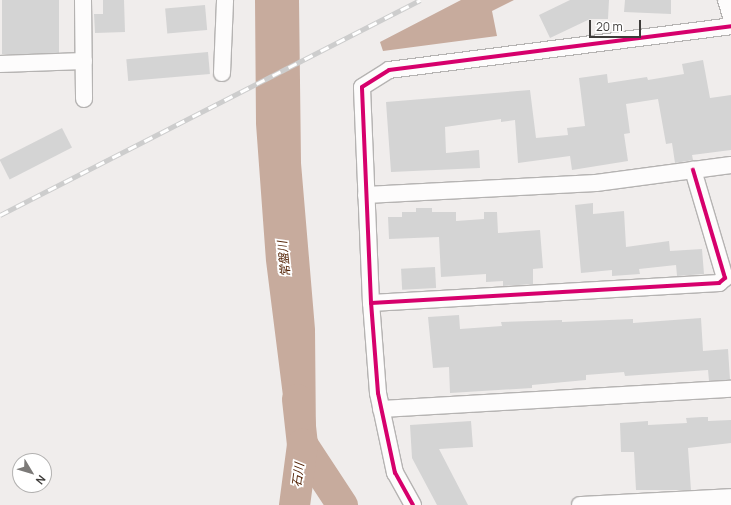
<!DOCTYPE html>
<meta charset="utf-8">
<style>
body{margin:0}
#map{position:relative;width:731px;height:505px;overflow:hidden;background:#f0edec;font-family:Manrope,"Noto Sans JP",sans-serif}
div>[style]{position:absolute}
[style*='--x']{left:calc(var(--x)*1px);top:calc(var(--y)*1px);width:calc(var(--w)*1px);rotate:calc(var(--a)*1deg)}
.water>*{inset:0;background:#c7ab9d}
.river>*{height:31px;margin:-15.5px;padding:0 15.5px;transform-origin:15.5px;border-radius:15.5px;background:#c7ab9d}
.building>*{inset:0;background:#d4d4d4;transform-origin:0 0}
.roads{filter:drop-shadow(1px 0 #b5b3b2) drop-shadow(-1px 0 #b5b3b2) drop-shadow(0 1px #b5b3b2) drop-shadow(0 -1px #b5b3b2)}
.minor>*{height:16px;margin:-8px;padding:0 8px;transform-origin:8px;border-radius:8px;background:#fdfcfc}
.rail>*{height:4.5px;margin-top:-2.25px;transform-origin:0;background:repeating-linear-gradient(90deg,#fff 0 9px,#cdcdcd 0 18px);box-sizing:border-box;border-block:1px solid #cdcdcd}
.cycleway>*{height:4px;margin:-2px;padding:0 2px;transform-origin:2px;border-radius:2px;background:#d6006c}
span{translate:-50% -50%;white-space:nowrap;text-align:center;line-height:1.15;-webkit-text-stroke:3.5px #fff;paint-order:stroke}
.water-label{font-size:12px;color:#511f00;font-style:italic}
.north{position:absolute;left:12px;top:453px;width:40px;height:40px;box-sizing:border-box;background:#fff;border:1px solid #b2b1b0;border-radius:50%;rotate:128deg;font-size:11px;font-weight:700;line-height:16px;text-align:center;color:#3e3c3a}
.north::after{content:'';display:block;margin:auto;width:14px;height:18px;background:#7c7a78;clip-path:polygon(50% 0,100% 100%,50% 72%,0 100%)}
.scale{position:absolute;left:589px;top:20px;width:52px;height:18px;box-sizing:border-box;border:2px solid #3e3c3a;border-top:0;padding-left:5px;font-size:12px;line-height:14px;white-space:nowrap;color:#3e3c3a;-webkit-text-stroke:3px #fff;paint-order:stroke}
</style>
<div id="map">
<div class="water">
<div style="clip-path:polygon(255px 0,299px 0,301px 163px,315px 329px,316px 441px,289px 444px,266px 261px,256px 124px)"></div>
<div style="clip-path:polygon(461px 0,514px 0,492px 11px,497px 36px,383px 51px,380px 42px)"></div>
</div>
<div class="river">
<div style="--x:297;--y:399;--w:45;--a:83.7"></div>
<div style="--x:302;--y:444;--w:73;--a:56.7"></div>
<div style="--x:294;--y:505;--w:62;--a:-82.5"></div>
</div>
<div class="building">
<div style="left:2px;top:0;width:57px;height:54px"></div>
<div style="clip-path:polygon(103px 0,124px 0,125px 32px,95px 33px,94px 14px,103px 14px)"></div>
<div style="clip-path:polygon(570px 0,609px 0,608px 19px,590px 19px,550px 38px,539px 15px)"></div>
<div style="clip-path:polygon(625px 0,671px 0,671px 14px,624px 12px)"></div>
<div style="left:205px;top:5px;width:25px;height:40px;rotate:85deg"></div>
<div style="left:208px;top:52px;width:22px;height:82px;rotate:85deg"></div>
<div style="clip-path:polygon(703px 60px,710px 98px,731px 95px,731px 150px,692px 155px,693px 160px,675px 163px,672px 143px,666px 144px,658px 99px,626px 104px,630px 133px,624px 134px,628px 161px,572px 170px,570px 156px,518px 163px,515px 120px,501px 122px,501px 119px,445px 127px,446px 153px,479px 150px,480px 168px,391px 172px,386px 102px,530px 90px,536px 138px,568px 135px,567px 128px,585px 126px,579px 78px,607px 74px,608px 83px,647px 77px,648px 80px,684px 74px,682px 64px)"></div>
<div style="left:62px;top:128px;width:22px;height:70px;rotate:63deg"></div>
<div style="clip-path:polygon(593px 203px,593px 214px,624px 211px,626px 247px,669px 241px,670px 251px,702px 249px,704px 274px,677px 276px,676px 265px,639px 269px,640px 274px,612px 276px,612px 270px,581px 273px,575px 205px)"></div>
<div style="clip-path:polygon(416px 208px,432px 208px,432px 212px,456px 212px,456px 221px,484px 219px,484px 212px,497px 212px,498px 233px,540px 230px,543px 268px,533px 269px,533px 284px,503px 286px,503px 281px,486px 282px,486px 274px,441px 277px,439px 237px,389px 239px,388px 217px,402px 217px,402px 212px,416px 212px)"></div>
<div style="left:435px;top:267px;width:21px;height:34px;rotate:87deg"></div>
<div style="clip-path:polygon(459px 315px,460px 329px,502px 326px,501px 322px,562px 320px,562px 322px,633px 319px,633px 323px,701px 318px,703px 351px,728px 349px,730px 380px,709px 381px,708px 370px,625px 376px,624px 372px,586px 375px,586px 380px,532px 385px,532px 388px,450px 393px,449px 367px,433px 368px,428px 317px)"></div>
<div style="clip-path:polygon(702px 417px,708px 417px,708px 421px,731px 420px,731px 443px,688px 448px,691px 490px,636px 490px,634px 452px,621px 452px,620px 423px,648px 421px,648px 425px,687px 423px,686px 418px)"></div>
<div style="clip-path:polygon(471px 421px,473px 447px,439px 449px,468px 505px,437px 505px,412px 458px,410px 425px)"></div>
</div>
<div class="roads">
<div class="minor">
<div style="--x:83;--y:0;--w:99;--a:89.4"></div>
<div style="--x:726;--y:0;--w:17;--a:73"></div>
<div style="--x:0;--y:64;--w:84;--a:-2"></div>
<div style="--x:222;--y:73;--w:73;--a:-87.6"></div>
<div style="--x:366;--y:195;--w:230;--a:-3"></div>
<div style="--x:596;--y:183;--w:136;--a:-7.6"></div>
<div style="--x:371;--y:303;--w:349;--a:-3.3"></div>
<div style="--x:719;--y:283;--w:8;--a:-40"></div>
<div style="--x:725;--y:278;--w:113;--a:-106.5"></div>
<div style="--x:381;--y:409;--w:351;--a:-3.3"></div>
<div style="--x:413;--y:505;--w:37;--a:-119"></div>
<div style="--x:395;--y:473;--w:82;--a:-102"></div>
<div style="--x:378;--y:393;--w:90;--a:-94.4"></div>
<div style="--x:371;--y:303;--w:216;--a:-92.4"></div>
<div style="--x:362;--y:87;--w:32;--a:-32"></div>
<div style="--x:389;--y:70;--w:345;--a:-7.3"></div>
<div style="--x:580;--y:505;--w:151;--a:-3"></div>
</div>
</div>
<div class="rail">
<div style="--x:0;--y:215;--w:472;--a:-27.1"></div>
</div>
<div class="cycleway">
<div style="--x:371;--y:303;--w:349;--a:-3.3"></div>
<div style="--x:719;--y:283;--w:8;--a:-40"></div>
<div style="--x:725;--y:278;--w:113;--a:-106.5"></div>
<div style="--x:413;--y:505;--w:37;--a:-119"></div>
<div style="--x:395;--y:473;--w:82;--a:-102"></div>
<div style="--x:378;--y:393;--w:90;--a:-94.4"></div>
<div style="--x:371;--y:303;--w:216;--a:-92.4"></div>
<div style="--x:362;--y:87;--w:32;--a:-32"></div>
<div style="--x:389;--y:70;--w:345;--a:-7.3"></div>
</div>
<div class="water-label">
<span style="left:284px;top:259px;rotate:-96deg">常盤川</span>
<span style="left:298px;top:475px;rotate:-82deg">石川</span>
</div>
<div class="north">N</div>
<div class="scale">20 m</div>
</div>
